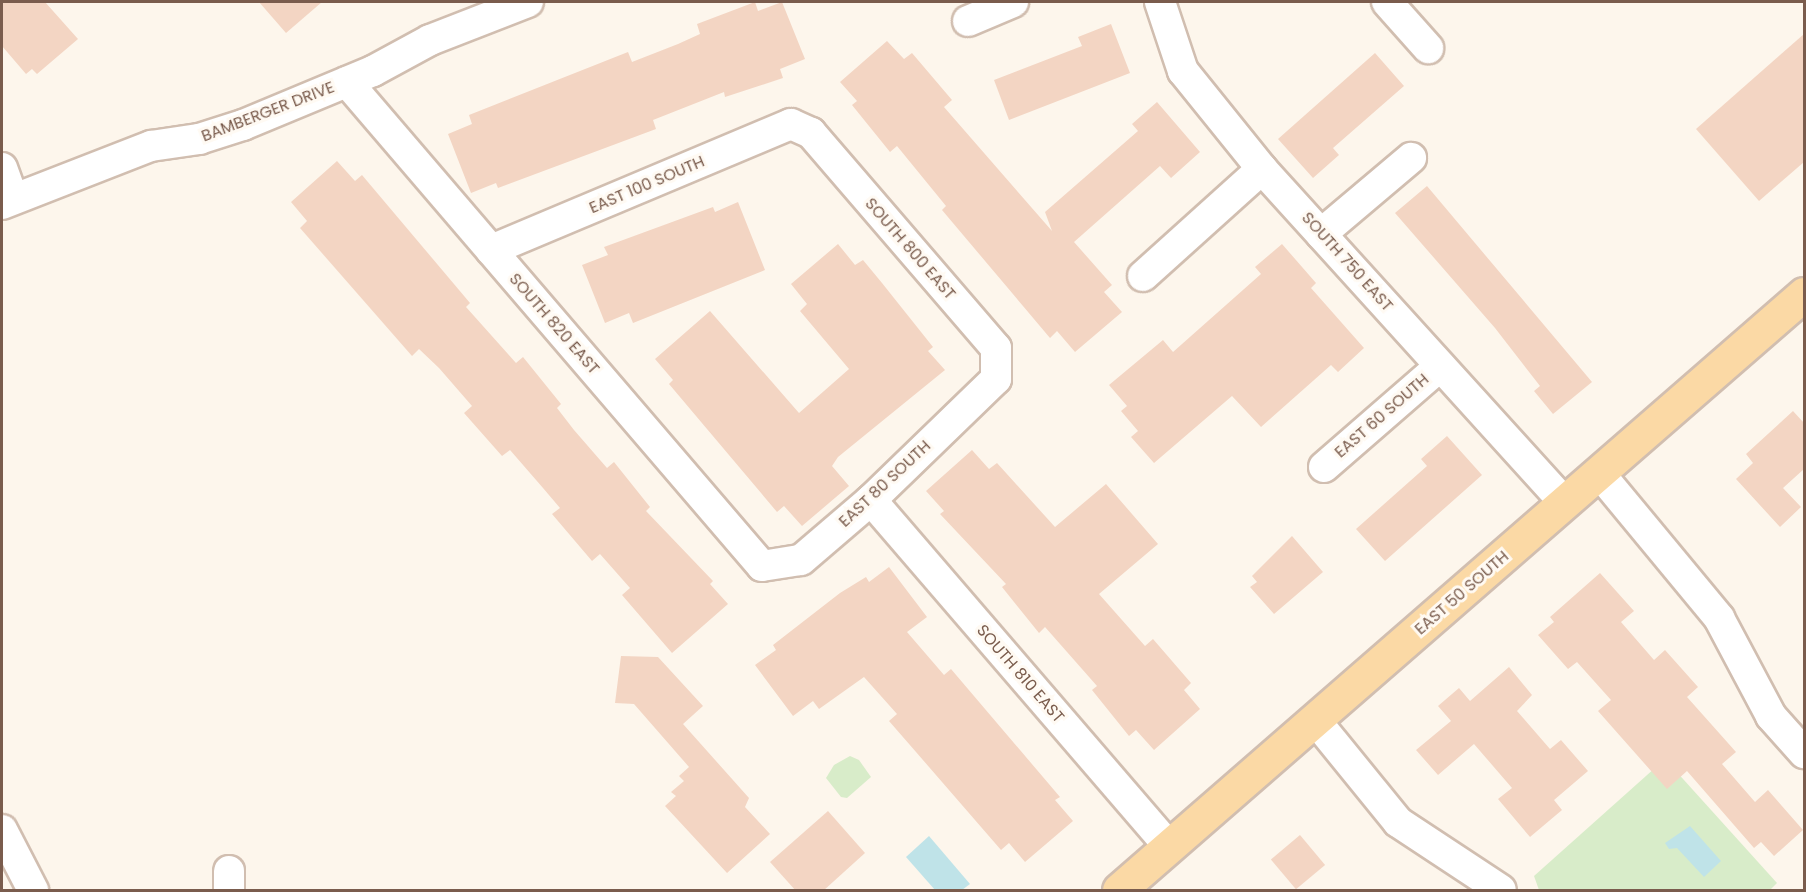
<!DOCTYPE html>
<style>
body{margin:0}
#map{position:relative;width:1806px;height:892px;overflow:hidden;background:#fdf6ec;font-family:Poppins,sans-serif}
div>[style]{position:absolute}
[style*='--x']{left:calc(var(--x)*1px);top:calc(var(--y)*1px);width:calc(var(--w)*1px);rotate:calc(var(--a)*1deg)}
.green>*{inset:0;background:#d8ecc9}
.water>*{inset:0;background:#bfe3e8}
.building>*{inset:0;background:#f3d5c3;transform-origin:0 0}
.roads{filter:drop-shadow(2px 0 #d1beb0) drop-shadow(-2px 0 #d1beb0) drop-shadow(0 2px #d1beb0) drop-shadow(0 -2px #d1beb0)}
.minor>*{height:30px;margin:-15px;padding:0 15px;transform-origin:15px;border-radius:15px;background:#fff}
.major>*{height:33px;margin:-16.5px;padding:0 16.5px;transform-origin:16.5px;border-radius:16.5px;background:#fbd9a5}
span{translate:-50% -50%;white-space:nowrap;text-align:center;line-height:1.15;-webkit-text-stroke:6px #fffaf3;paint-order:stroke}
.street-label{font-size:16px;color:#7a5c4d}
.frame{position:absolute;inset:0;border:3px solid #7a5c4d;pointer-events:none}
</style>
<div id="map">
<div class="green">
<div style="clip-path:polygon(850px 756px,859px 760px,871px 777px,847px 798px,841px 797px,826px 778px,834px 765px)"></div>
<div style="clip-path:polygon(1665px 759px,1777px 883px,1770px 890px,1539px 890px,1534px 876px)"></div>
</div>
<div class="water">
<div style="clip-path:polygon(1690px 826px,1721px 861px,1704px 877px,1677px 848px,1669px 849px,1665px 843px)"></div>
<div style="clip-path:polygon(929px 836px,970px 884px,962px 890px,935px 890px,906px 857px)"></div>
</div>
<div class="building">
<div style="clip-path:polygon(2px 2px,45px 2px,78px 39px,37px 74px,32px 69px,26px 74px,2px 46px)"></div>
<div style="clip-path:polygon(259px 2px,322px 2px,286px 33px)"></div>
<div style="clip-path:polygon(755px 2px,758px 11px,782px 2px,805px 59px,780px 69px,783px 78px,725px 97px,724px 92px,653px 120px,656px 129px,498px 188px,496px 183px,471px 193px,448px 134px,472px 124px,469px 115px,628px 52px,632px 62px,678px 44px,700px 34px,697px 24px)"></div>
<div style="clip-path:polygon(1111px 24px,1130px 73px,1009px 120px,994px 80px,1082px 46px,1078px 37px)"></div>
<div style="clip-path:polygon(1804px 34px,1804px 162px,1759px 201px,1696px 129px)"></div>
<div style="clip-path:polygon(887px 41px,904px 59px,912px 53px,952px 100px,944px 107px,1052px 231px,1045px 212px,1138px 131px,1132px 124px,1157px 102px,1200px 152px,1171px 178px,1160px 166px,1074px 242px,1112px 285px,1104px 292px,1122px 312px,1075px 352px,1057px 331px,1050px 338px,942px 210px,946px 206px,897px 146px,890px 152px,852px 105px,857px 101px,840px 82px)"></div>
<div style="clip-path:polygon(1375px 53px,1404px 86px,1333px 148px,1339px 155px,1313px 178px,1278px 139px)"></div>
<div style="clip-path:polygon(337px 161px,355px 181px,362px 175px,470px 303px,466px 307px,516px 363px,523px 357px,561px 404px,557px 408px,574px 430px,607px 468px,614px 462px,650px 507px,646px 511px,713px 581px,710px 584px,728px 604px,672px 653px,622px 595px,630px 588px,600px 554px,592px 561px,552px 514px,560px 508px,543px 488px,510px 450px,502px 456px,464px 413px,472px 406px,439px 368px,419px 349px,412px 356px,300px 228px,307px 221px,291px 202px)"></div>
<div style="clip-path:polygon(1427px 186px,1592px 382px,1553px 414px,1534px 391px,1540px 386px,1495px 328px,1395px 213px)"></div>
<div style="clip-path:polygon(738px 202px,765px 270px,633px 323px,629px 313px,605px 323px,582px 265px,608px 255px,604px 247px,713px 207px,715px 212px)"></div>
<div style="clip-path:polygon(838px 244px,855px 265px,863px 260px,882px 283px,933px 347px,928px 351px,945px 370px,838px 457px,832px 466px,849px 486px,802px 526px,784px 506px,777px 512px,669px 384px,673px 380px,655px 359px,710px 311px,799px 413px,849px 369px,800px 311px,807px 304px,791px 284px)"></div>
<div style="clip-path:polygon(1282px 244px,1316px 283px,1311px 288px,1364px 348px,1338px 372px,1331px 365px,1261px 427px,1232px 396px,1154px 463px,1131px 437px,1138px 431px,1121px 411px,1127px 406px,1109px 385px,1163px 340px,1173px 352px,1261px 274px,1255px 267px)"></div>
<div style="clip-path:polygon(1793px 411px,1804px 423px,1804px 469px,1783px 488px,1801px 507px,1780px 527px,1736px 479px,1753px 463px,1746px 454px)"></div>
<div style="clip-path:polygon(1447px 436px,1482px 475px,1385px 561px,1356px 529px,1427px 466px,1421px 459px)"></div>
<div style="clip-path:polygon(972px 450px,989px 469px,997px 463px,1055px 527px,1106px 484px,1158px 544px,1099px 594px,1145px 646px,1153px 639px,1191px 683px,1184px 690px,1200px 709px,1154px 750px,1136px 730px,1129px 736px,1092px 690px,1097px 686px,1045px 627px,1039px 633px,1002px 587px,1006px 584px,940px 514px,944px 511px,926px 491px)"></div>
<div style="clip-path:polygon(1292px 536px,1323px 572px,1274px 614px,1250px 587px,1257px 582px,1252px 576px)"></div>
<div style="clip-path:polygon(889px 567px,927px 617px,907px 632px,944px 675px,951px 669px,1060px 797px,1055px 800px,1073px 821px,1025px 862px,1009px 843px,1001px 850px,916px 752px,889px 721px,897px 714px,864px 677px,819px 709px,813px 701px,793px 716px,755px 665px,776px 650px,773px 645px,840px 593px,866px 577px,869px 582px)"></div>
<div style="clip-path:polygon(1600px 573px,1634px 611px,1621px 622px,1654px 660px,1665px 650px,1698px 687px,1687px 697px,1736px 752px,1722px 764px,1755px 802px,1768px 790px,1803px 830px,1774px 856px,1761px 842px,1754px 848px,1687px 771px,1667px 789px,1598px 711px,1611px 700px,1577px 662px,1568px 669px,1538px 635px,1554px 622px,1550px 617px)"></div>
<div style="clip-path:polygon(621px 656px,658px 657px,703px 706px,683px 724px,749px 798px,745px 807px,770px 834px,727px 873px,665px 806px,676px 796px,671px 792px,684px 781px,679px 776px,689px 767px,634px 704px,615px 703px)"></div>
<div style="clip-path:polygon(1509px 667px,1532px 695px,1517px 711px,1550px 749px,1561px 740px,1588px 771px,1554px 800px,1562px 810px,1530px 837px,1498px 799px,1512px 788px,1474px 744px,1438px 775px,1416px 750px,1451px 721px,1438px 706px,1459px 688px,1470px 701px)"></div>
<div style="clip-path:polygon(828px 811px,865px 853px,823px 891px,796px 891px,770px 862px)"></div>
<div style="left:1300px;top:835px;width:39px;height:38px;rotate:50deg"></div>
</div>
<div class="roads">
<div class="minor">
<div style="--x:1160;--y:2;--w:73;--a:71.6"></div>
<div style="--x:1183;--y:71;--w:126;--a:51.1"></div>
<div style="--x:1262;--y:169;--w:451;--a:47.8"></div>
<div style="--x:1387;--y:2;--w:62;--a:48.3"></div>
<div style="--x:968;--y:21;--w:49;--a:-22.9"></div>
<div style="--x:347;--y:82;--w:221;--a:49.4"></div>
<div style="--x:491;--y:250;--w:416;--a:49.4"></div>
<div style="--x:762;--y:566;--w:39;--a:-9"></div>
<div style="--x:801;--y:560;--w:92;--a:-40.6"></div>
<div style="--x:871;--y:500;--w:174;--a:-44.1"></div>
<div style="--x:996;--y:379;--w:31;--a:-90"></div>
<div style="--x:996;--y:348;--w:284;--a:-130.7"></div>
<div style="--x:811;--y:133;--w:22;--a:-156"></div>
<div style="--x:791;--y:124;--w:325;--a:157.2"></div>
<div style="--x:2;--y:168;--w:33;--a:70"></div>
<div style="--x:2;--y:204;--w:160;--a:-21.3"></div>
<div style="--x:151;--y:146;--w:49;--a:-8.3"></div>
<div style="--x:199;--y:139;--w:46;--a:-17.7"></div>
<div style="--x:243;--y:125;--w:141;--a:-22.6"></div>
<div style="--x:373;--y:71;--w:65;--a:-28.5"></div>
<div style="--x:430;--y:40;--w:105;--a:-21.2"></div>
<div style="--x:1321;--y:234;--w:118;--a:-40.2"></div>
<div style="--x:1143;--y:276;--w:160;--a:-42"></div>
<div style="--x:1324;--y:467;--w:154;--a:-41"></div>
<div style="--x:1600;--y:474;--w:187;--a:50.4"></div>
<div style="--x:1719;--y:618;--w:111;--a:62"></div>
<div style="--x:1771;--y:716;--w:50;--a:48.3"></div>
<div style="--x:871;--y:500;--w:457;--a:49.3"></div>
<div style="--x:1316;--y:721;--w:130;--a:50.9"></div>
<div style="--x:1398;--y:822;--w:123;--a:33.4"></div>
<div style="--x:2;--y:830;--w:68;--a:62.7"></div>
<div style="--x:229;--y:871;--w:19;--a:90"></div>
</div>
<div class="major">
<div style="--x:1119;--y:890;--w:908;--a:-41.03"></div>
</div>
</div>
<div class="street-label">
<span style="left:268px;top:112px;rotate:-21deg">BAMBERGER DRIVE</span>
<span style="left:647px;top:185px;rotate:-23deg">EAST 100 SOUTH</span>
<span style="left:910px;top:249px;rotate:49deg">SOUTH 800 EAST</span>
<span style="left:1347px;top:262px;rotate:48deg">SOUTH 750 EAST</span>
<span style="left:554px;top:324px;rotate:49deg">SOUTH 820 EAST</span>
<span style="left:1382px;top:416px;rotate:-41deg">EAST 60 SOUTH</span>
<span style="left:885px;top:484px;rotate:-43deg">EAST 80 SOUTH</span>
<span style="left:1462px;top:593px;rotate:-41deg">EAST 50 SOUTH</span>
<span style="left:1020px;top:674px;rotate:49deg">SOUTH 810 EAST</span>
</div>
<div class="frame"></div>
</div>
